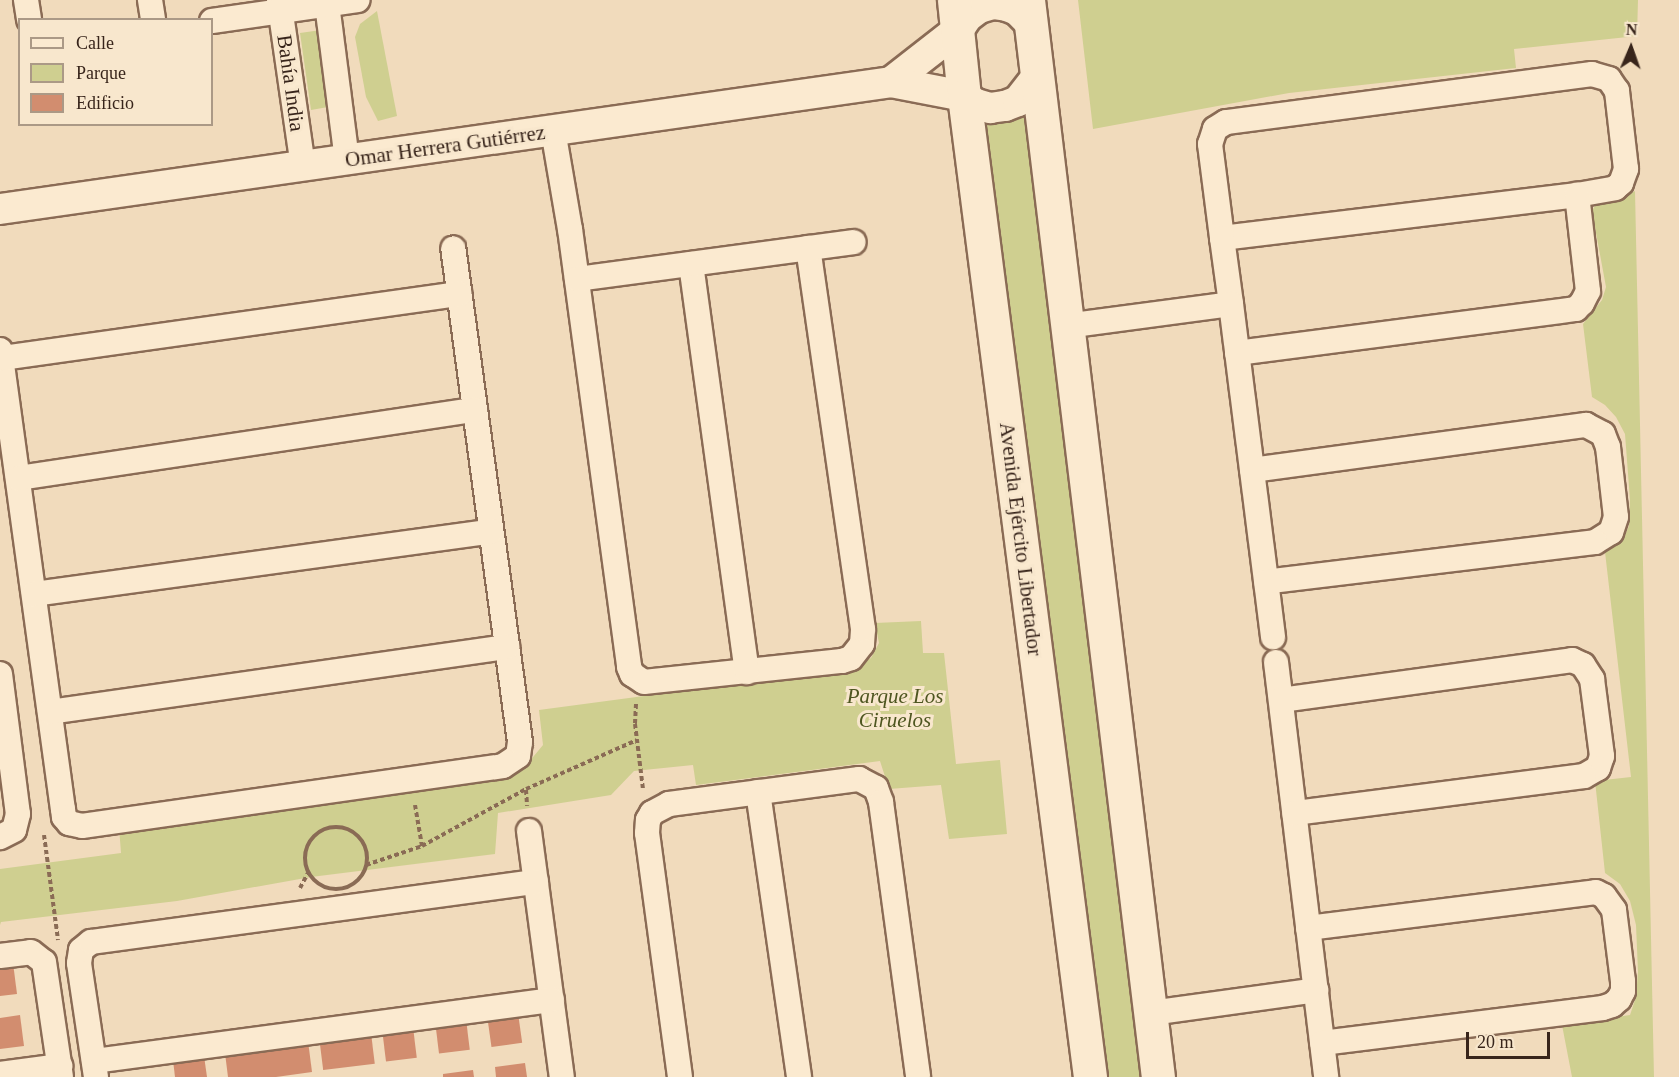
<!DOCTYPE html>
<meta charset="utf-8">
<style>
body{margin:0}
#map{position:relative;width:1679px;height:1077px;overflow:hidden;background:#f1dbbc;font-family:"Times New Roman",serif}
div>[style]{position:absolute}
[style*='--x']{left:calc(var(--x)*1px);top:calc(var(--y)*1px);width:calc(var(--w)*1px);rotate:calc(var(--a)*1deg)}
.green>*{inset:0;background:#cfcf90}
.building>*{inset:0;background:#d28d6f;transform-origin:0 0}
.path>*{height:4px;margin-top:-2px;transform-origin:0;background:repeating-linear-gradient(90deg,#8a6b55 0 4.5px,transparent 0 7.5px)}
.path>.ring{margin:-2px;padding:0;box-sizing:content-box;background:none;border:4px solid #8a6b55;border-radius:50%}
.roads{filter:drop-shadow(2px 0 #8a6b55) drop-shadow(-2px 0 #8a6b55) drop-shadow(0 2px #8a6b55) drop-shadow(0 -2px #8a6b55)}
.minor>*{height:24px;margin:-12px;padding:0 12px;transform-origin:12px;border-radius:12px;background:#fbead0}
.tertiary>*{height:30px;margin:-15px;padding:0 15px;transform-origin:15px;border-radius:15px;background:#fbead0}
.secondary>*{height:33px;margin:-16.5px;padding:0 16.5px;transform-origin:16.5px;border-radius:16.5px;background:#fbead0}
span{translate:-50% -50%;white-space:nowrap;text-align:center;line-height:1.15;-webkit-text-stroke:6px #f8e7cd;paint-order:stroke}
.street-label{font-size:21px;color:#38251b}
.park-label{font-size:21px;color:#4e5620;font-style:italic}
.legend{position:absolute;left:18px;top:18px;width:195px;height:108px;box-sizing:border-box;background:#f8e7cd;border:2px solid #ab9986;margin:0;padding:8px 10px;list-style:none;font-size:18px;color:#38251b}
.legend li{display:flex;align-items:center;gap:12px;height:30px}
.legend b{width:30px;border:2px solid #ab9986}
.north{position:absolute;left:1601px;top:18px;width:60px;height:60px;-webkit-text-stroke:4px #f8e7cd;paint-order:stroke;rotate:2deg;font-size:16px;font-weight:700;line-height:24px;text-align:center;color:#38251b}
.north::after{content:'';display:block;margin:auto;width:21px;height:27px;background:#38251b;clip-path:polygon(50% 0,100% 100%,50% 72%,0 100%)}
.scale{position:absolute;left:1466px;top:1032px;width:84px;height:27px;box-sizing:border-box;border:3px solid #38251b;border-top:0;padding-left:8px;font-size:18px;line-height:21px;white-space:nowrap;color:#38251b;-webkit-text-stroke:4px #f8e7cd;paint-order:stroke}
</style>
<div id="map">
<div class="green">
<div style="clip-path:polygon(1078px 0,1638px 0,1637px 36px,1514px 49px,1516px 68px,1289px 93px,1093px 129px)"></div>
<div style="clip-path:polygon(377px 11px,397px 116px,378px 121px,366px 97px,355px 37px,360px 24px)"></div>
<div style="clip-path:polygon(321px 30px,328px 107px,311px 110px,300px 33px)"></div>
<div style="clip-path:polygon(1029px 108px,1149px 1077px,1102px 1077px,1052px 652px,983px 114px)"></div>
<div style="clip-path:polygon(1635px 191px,1654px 1077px,1572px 1077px,1562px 1025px,1630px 1015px,1636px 997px,1638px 972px,1636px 925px,1630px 901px,1620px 884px,1605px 873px,1595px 781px,1631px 777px,1605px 552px,1622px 542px,1629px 526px,1630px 500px,1625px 434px,1616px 417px,1605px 405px,1592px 397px,1583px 324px,1602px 300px,1606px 287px,1592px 211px,1596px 204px,1619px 200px)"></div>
<div style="clip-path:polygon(921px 621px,923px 653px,944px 653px,956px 764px,1000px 760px,1007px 834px,949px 839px,941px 785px,889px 789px,880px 761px,696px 785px,693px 765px,634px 771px,611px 795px,498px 813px,495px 854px,311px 877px,177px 901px,1px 922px,0 925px,0 869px,121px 853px,119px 827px,524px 768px,543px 745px,539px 710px,853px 668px,871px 658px,879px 643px,875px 623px)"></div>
</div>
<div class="building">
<div style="clip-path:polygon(13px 963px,17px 994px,0 996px,0 965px)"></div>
<div style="left:518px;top:1013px;width:30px;height:31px;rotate:82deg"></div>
<div style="clip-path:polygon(20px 1015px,24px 1046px,0 1049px,0 1018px)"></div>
<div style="left:466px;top:1019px;width:31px;height:31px;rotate:83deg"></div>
<div style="left:413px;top:1027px;width:31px;height:31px;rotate:83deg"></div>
<div style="left:371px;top:1033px;width:31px;height:52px;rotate:83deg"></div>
<div style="clip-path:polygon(308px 1041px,312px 1072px,276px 1077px,228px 1077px,225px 1053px)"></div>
<div style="clip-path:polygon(204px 1056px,207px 1077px,175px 1077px,173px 1060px)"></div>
<div style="clip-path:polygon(525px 1063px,527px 1077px,496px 1077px,495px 1067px)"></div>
<div style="clip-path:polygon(473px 1070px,474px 1077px,443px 1077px,443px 1074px)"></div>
</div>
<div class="path">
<div style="--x:636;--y:704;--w:20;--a:93"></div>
<div style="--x:635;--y:724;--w:65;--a:83"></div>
<div style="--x:526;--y:790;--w:16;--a:86"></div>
<div style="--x:415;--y:805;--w:42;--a:80.3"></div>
<div class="ring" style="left:305px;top:827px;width:58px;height:58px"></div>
<div style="--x:44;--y:835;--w:106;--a:82.4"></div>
<div style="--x:366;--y:865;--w:59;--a:-18.7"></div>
<div style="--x:422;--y:846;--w:119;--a:-28.7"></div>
<div style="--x:526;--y:789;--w:121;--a:-23.8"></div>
<div style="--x:300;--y:888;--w:17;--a:-62"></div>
</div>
<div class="roads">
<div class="minor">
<div style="--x:26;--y:0;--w:20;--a:81"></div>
<div style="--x:150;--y:0;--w:20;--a:81"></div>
<div style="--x:279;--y:0;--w:168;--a:81.8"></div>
<div style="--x:327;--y:4;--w:157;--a:82.7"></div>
<div style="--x:212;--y:21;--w:147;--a:-8.2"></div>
<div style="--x:553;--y:130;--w:100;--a:80.3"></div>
<div style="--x:570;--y:229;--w:442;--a:82.3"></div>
<div style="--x:629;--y:667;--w:8;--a:67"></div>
<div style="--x:632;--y:674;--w:14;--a:34"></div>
<div style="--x:644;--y:682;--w:199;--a:-6.1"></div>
<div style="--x:842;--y:661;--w:9;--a:-18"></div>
<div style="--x:851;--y:658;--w:18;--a:-52"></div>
<div style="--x:862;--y:644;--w:15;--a:-86"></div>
<div style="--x:863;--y:629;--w:385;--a:-98.2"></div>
<div style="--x:1222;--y:238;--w:358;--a:-6.9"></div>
<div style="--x:1577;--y:195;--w:39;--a:-10"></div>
<div style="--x:1615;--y:188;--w:8;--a:-40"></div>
<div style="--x:1621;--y:183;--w:15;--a:-70"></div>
<div style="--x:1626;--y:169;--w:79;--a:-96.6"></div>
<div style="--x:1617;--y:91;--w:14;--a:-124"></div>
<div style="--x:1609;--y:79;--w:18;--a:-164"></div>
<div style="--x:1592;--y:74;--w:369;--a:172.5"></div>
<div style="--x:1226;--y:122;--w:13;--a:148"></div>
<div style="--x:1215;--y:129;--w:16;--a:108"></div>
<div style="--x:1210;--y:144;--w:95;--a:82.7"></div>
<div style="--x:1222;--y:238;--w:67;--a:82.2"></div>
<div style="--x:1231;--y:304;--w:336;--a:82.8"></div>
<div style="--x:691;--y:264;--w:412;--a:82.2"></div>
<div style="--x:577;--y:279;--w:279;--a:-7.6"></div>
<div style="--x:1066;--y:326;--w:166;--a:-7.6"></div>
<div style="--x:0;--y:350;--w:463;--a:82.2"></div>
<div style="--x:63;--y:809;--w:8;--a:83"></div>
<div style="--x:64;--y:817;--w:8;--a:50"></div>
<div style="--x:69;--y:823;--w:13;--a:13"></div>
<div style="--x:82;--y:826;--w:425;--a:-8.1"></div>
<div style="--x:503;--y:766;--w:18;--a:-34"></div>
<div style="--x:518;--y:756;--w:14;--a:-82"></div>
<div style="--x:520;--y:742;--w:498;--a:-97.7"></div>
<div style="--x:1237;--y:353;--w:342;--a:-7.4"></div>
<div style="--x:1576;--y:309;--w:8;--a:-45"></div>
<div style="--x:1582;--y:303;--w:13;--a:-63"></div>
<div style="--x:1588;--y:291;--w:97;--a:-96.5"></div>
<div style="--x:2;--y:358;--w:462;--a:-8"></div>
<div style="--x:1252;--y:470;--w:337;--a:-7.7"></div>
<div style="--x:1586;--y:425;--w:19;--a:28"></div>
<div style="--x:1603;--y:434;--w:14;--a:69"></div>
<div style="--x:1608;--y:447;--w:70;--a:83.5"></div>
<div style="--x:1616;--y:517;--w:16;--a:108"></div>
<div style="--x:1611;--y:532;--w:19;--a:148"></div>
<div style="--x:1595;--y:542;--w:331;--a:173.1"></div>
<div style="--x:18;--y:478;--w:462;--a:-8.5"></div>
<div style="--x:34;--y:594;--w:461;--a:-7.8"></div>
<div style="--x:1276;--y:662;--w:418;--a:83.1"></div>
<div style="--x:0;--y:674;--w:141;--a:82.7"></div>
<div style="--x:18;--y:814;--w:16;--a:104"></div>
<div style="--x:14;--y:830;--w:16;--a:153"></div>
<div style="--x:1281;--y:700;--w:294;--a:-7.8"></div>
<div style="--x:1572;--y:660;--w:12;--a:24"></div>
<div style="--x:1583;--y:665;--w:17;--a:57"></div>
<div style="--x:1592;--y:679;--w:78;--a:82.6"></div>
<div style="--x:1602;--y:756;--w:13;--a:108"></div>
<div style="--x:1598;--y:768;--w:16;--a:150"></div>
<div style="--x:1584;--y:776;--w:292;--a:172.7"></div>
<div style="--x:50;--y:712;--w:462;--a:-8.1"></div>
<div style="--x:758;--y:792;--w:288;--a:81.8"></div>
<div style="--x:529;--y:831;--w:248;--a:82.4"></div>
<div style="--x:1308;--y:928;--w:290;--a:-7.1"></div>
<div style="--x:1596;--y:892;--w:9;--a:27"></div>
<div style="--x:1604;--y:896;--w:17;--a:54"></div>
<div style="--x:1614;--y:910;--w:72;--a:82.8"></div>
<div style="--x:1623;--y:981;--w:10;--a:90"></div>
<div style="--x:1623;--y:991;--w:9;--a:117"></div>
<div style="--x:1619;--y:999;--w:9;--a:139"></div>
<div style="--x:1612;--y:1005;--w:9;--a:162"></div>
<div style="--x:1603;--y:1008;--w:283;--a:172.9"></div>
<div style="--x:0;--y:956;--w:31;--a:-7"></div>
<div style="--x:31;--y:952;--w:16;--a:38"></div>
<div style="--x:44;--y:962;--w:116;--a:81.6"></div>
<div style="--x:1151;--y:1013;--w:167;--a:-7.9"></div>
<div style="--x:94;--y:1061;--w:462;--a:-7.6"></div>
<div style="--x:0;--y:1074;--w:61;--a:-7.6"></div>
<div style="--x:96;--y:1077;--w:115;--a:-98.5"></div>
<div style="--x:79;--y:963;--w:13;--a:-81"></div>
<div style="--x:81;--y:950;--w:13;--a:-39"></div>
<div style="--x:91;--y:942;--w:449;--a:-7.7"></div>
<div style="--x:680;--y:1077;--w:246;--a:-97.7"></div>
<div style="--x:647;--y:833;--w:13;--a:-86"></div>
<div style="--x:648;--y:820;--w:8;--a:-60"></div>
<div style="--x:652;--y:813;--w:19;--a:-28"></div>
<div style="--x:669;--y:804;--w:192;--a:-7.5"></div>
<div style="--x:859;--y:779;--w:19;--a:28"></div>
<div style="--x:876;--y:788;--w:15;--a:70"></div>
<div style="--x:881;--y:802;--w:277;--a:82.3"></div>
</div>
<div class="tertiary">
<div style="--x:891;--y:82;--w:86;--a:-37.9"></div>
<div style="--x:959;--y:29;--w:14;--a:-56"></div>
<div style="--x:967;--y:17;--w:15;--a:-37"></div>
<div style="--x:979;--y:8;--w:15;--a:-16"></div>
<div style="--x:993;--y:4;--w:14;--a:8"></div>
<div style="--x:1007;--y:6;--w:11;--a:22"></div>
<div style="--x:1017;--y:10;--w:20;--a:45"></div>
<div style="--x:0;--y:209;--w:900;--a:-8.11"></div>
<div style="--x:891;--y:82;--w:74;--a:10.9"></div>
<div style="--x:964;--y:96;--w:14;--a:34"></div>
<div style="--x:976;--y:104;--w:15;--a:16"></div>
<div style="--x:990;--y:108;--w:15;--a:-8"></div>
<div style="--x:1005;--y:106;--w:14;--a:-21"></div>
<div style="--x:1018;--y:101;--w:31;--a:-52"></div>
</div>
<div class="secondary">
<div style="--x:954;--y:0;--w:97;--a:84.1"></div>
<div style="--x:964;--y:96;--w:989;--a:82.68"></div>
<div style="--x:1028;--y:0;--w:1085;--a:83.12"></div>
</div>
</div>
<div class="street-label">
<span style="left:291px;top:83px;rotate:82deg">Bahía India</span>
<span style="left:445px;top:146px;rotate:-8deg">Omar Herrera Gutiérrez</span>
<span style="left:1021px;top:539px;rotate:83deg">Avenida Ejército Libertador</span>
</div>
<div class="park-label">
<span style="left:895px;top:708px">Parque Los<br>Ciruelos</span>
</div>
<ul class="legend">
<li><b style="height:8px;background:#fbead0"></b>Calle</li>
<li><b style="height:16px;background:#cfcf90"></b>Parque</li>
<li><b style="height:16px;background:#d28d6f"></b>Edificio</li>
</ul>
<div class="north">N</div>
<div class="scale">20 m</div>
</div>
